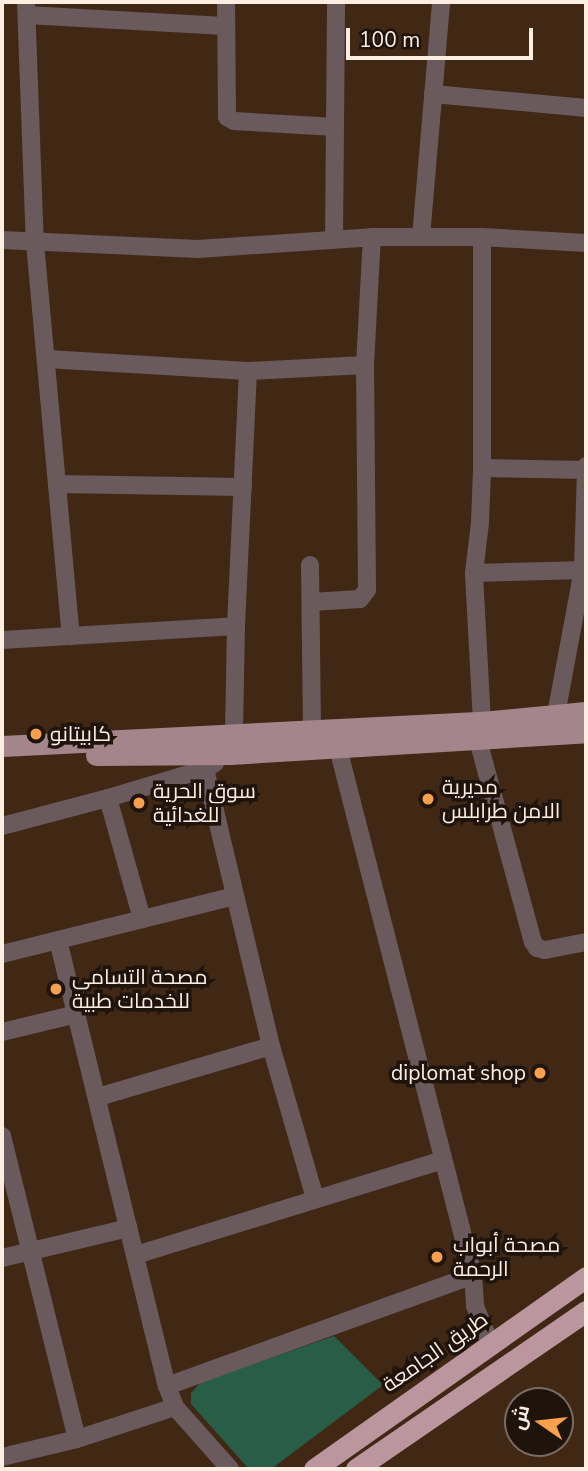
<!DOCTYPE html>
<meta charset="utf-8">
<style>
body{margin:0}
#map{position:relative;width:588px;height:1471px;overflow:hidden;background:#402815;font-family:"Nunito Sans",Cairo,sans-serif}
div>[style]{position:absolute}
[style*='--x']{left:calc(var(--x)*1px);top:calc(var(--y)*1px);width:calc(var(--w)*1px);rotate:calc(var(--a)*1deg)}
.green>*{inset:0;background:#285e47}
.minor>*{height:18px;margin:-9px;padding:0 9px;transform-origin:9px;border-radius:9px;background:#6a5a5e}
.major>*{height:21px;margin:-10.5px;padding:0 10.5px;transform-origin:10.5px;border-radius:10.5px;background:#a5858c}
.highway>*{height:21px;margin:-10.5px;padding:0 10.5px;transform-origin:10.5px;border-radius:10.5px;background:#bc969e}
.dots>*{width:19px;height:19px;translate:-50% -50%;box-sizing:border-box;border:4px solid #1f140c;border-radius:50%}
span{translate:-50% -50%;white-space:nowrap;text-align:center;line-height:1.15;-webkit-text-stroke:7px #1f140c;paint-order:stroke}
.poi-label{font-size:21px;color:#feeee2}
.left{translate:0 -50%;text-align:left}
.right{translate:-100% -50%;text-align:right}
.street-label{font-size:21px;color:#feeee2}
.frame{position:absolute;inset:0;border:4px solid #feeee2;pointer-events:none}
.north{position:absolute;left:504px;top:1387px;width:70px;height:70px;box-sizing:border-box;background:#1f140c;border:2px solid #786b62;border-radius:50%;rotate:284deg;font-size:19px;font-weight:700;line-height:28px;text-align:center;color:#feeee2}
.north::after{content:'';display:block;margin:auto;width:24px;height:32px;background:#f9a04c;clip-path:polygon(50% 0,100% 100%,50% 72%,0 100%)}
.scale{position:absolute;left:346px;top:28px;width:187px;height:32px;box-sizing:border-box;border:4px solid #feeee2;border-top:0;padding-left:9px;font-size:21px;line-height:24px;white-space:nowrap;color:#feeee2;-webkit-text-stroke:5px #1f140c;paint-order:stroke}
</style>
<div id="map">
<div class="green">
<div style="clip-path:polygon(334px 1336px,383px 1385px,271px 1469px,249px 1469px,191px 1404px,191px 1393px,201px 1382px)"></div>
</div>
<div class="minor">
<div style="--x:26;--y:2;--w:241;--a:87.9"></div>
<div style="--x:35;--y:243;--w:395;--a:84.8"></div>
<div style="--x:226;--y:2;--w:115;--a:89.5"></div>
<div style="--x:227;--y:117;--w:8;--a:30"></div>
<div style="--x:234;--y:121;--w:101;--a:3.4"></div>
<div style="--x:27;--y:15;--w:198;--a:3.2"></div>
<div style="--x:433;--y:94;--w:154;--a:5.2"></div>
<div style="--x:421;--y:237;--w:236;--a:-85.1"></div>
<div style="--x:334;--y:239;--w:237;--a:-89.5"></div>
<div style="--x:2;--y:240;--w:196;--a:2.6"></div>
<div style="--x:198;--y:249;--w:174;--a:-3.9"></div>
<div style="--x:372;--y:237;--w:110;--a:0"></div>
<div style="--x:482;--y:237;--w:104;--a:3.3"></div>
<div style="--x:47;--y:359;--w:201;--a:3.4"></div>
<div style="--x:248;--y:371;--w:255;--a:92.7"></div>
<div style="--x:248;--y:371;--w:117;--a:-2.9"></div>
<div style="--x:482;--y:468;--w:104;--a:1.1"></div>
<div style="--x:57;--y:484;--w:186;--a:0.9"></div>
<div style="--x:310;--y:565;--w:165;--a:89.3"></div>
<div style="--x:474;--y:573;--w:112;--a:-1.5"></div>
<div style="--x:311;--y:602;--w:49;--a:-3.5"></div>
<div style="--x:360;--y:599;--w:11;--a:-52"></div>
<div style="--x:367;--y:590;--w:225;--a:-90.5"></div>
<div style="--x:365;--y:365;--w:128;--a:-86.9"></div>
<div style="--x:2;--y:640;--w:234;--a:-3.4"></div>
<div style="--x:236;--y:626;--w:109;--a:91.1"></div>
<div style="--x:556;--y:715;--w:147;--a:-79.5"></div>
<div style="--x:583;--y:570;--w:104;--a:-88.3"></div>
<div style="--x:482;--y:722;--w:149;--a:-93.1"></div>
<div style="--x:474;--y:573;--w:50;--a:-83.2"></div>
<div style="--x:480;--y:523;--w:55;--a:-87.9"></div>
<div style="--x:482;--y:468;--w:231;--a:-90"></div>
<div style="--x:478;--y:740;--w:209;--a:74.8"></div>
<div style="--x:533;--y:942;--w:7;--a:56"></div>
<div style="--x:537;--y:948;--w:8;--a:14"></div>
<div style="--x:545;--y:950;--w:42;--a:-11"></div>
<div style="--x:338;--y:748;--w:544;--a:75.63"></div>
<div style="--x:473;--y:1275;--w:31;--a:86"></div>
<div style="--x:475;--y:1306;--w:40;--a:68"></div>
<div style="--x:205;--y:769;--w:285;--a:76.6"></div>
<div style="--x:271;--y:1046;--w:158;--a:73.9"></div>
<div style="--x:108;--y:798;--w:126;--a:74.3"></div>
<div style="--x:2;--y:826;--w:110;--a:-14.8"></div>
<div style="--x:108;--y:798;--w:101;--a:-16.6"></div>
<div style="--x:205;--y:769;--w:12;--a:-31"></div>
<div style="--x:58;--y:940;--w:459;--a:76.3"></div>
<div style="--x:167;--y:1386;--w:22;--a:69"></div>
<div style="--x:175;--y:1407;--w:83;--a:48.4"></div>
<div style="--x:2;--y:954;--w:239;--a:-14"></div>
<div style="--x:2;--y:1032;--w:77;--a:-13.5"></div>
<div style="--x:98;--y:1097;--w:180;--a:-16.4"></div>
<div style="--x:2;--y:1136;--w:312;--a:76.1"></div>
<div style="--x:136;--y:1255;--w:320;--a:-17.2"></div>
<div style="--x:2;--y:1258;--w:130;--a:-13.3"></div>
<div style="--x:167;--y:1386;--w:326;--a:-19.9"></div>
<div style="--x:2;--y:1457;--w:77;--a:-13.5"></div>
<div style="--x:77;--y:1439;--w:103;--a:-18.1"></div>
</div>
<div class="major">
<div style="--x:2;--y:746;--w:481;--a:-2.9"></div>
<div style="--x:482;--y:722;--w:104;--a:-5.5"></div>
<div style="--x:96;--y:755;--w:134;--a:-0.4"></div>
<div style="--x:230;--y:754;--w:357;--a:-3.5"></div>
</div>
<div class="highway">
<div style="--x:314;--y:1469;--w:333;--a:-35.2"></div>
<div style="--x:356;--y:1469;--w:279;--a:-34.5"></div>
</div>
<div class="dots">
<div style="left:36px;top:734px;background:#f9a04c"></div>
<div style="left:428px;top:799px;background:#f9a04c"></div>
<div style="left:139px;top:803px;background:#f9a04c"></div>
<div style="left:56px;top:989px;background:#f9a04c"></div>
<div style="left:540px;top:1073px;background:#f9a04c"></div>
<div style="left:437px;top:1257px;background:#f9a04c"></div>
</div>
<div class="poi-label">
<span class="left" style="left:50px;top:734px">كابيتانو</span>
<span class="left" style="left:442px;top:799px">مديرية<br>الامن طرابلس</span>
<span class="left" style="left:153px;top:803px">سوق الحرية<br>للغدائية</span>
<span class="left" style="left:72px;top:989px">مصحة التسامي<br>للخدمات طبية</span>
<span class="right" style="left:526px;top:1073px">diplomat shop</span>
<span class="left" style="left:453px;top:1257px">مصحة أبواب<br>الرحمة</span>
</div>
<div class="street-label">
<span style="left:435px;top:1352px;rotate:-35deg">طريق الجامعة</span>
</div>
<div class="frame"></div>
<div class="north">ش</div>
<div class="scale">100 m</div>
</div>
